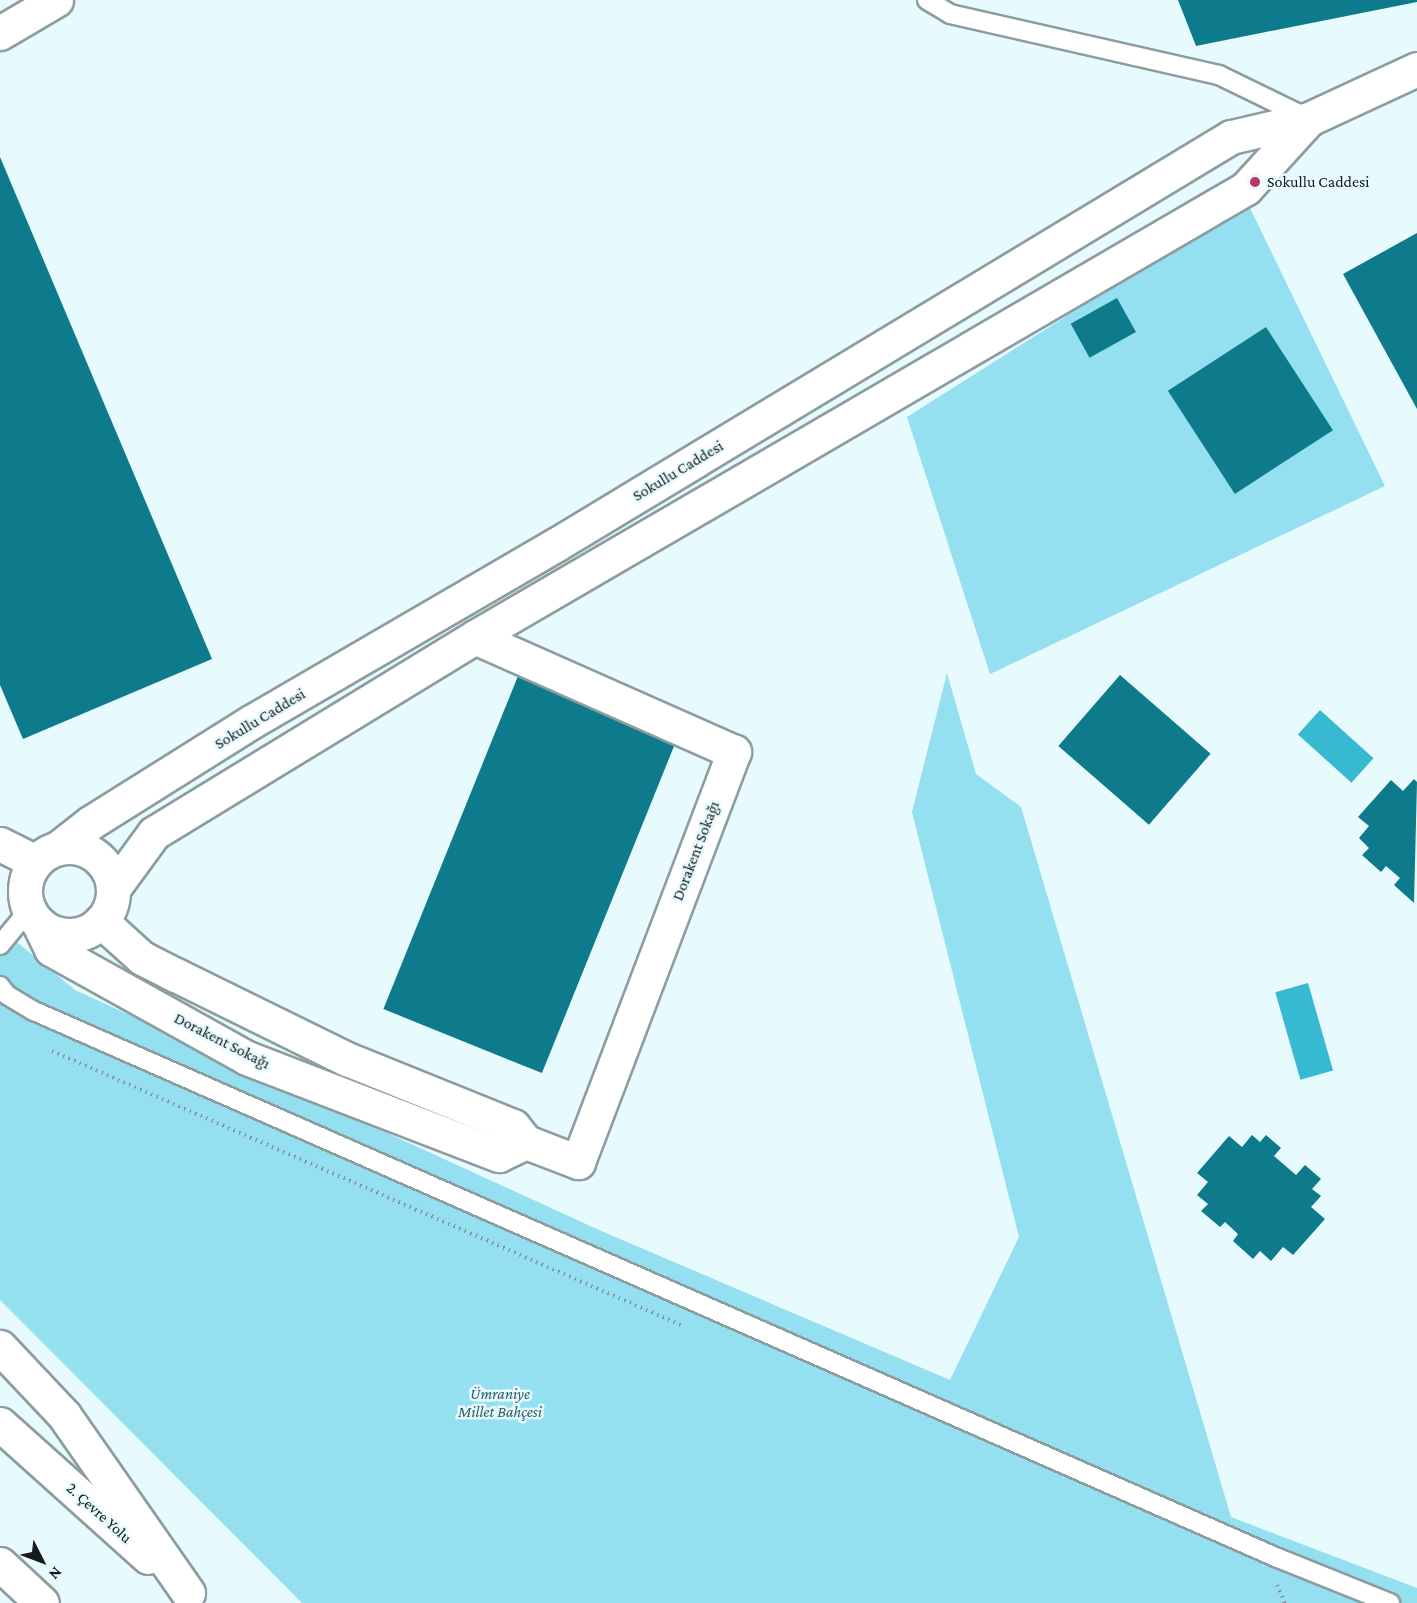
<!DOCTYPE html>
<meta charset="utf-8">
<style>
body{margin:0}
#map{position:relative;width:1417px;height:1603px;overflow:hidden;background:#e7fafe;font-family:"Crimson Pro",serif}
div>[style]{position:absolute}
[style*='--x']{left:calc(var(--x)*1px);top:calc(var(--y)*1px);width:calc(var(--w)*1px);rotate:calc(var(--a)*1deg)}
.green>*{inset:0;background:#94dff0}
.water>*{inset:0;background:#37b9d1;transform-origin:0 0}
.building>*{inset:0;background:#0d7b8c;transform-origin:0 0}
.path>*{height:4px;margin-top:-2px;transform-origin:0;background:repeating-linear-gradient(90deg,#879497 0 1.5px,transparent 0 6px)}
.roads{filter:drop-shadow(2px 0 #8c9da0) drop-shadow(-2px 0 #8c9da0) drop-shadow(0 2px #8c9da0) drop-shadow(0 -2px #8c9da0)}
.service>*{height:18px;margin:-9px;padding:0 9px;transform-origin:9px;border-radius:9px;background:#fff}
.minor>*{height:33px;margin:-16.5px;padding:0 16.5px;transform-origin:16.5px;border-radius:16.5px;background:#fff}
.tertiary>*{height:33px;margin:-16.5px;padding:0 16.5px;transform-origin:16.5px;border-radius:16.5px;background:#fff}
.tertiary>.ring{margin:-16.5px;padding:0;box-sizing:content-box;background:none;border:33px solid #fff;border-radius:50%}
.motorway>*{height:33px;margin:-16.5px;padding:0 16.5px;transform-origin:16.5px;border-radius:16.5px;background:#fff}
.dots>*{width:16px;height:16px;translate:-50% -50%;box-sizing:border-box;border:3px solid #e7fafe;border-radius:50%}
span{translate:-50% -50%;white-space:nowrap;text-align:center;line-height:1.15;-webkit-text-stroke:5px #e7fafe;paint-order:stroke}
.poi-label{font-size:16px;color:#151b1c}
.left{translate:0 -50%;text-align:left}
.street-label{font-size:16px;color:#151b1c}
.park-label{font-size:16px;color:#2b5e69;font-style:italic}
.north{position:absolute;left:12px;top:1531px;width:60px;height:60px;-webkit-text-stroke:4px #e7fafe;paint-order:stroke;rotate:132deg;font-size:16px;font-weight:700;line-height:24px;text-align:center;color:#151b1c}
.north::after{content:'';display:block;margin:auto;width:21px;height:27px;background:#151b1c;clip-path:polygon(50% 0,100% 100%,50% 72%,0 100%)}
</style>
<div id="map">
<div class="green">
<div style="clip-path:polygon(1247px 202px,1385px 486px,990px 674px,907px 417px)"></div>
<div style="clip-path:polygon(947px 673px,976px 774px,1021px 807px,1231px 1517px,1417px 1588px,1417px 1603px,302px 1603px,0 1300px,0 928px,75px 990px,599px 1230px,950px 1380px,1019px 1237px,912px 812px)"></div>
</div>
<div class="water">
<div style="left:1320px;top:710px;width:72px;height:33px;rotate:42deg"></div>
<div style="left:1308px;top:983px;width:91px;height:34px;rotate:74deg"></div>
</div>
<div class="building">
<div style="clip-path:polygon(1178px 0,1417px 0,1417px 2px,1196px 46px)"></div>
<div style="clip-path:polygon(0 157px,212px 659px,23px 739px,0 685px)"></div>
<div style="clip-path:polygon(1417px 233px,1417px 409px,1343px 274px)"></div>
<div style="left:1117px;top:298px;width:39px;height:53px;rotate:61deg"></div>
<div style="left:1266px;top:327px;width:123px;height:117px;rotate:57deg"></div>
<div style="left:522px;top:666px;width:171px;height:370px;rotate:22deg"></div>
<div style="left:1120px;top:675px;width:120px;height:94px;rotate:41deg"></div>
<div style="clip-path:polygon(1414px 779px,1417px 782px,1414px 903px,1394px 885px,1400px 878px,1386px 866px,1381px 872px,1362px 855px,1369px 848px,1359px 838px,1369px 826px,1358px 817px,1391px 780px,1403px 791px)"></div>
<div style="clip-path:polygon(1252px 1135px,1260px 1142px,1266px 1135px,1281px 1148px,1274px 1156px,1296px 1175px,1305px 1165px,1321px 1179px,1312px 1189px,1321px 1196px,1311px 1207px,1325px 1219px,1293px 1255px,1283px 1247px,1271px 1261px,1260px 1251px,1253px 1259px,1233px 1241px,1238px 1234px,1225px 1222px,1220px 1227px,1201px 1211px,1208px 1204px,1197px 1195px,1208px 1182px,1197px 1173px,1229px 1136px,1242px 1147px)"></div>
</div>
<div class="path">
<div style="--x:52;--y:1051;--w:686;--a:23.54"></div>
<div style="--x:1277;--y:1585;--w:20;--a:66"></div>
</div>
<div class="roads">
<div class="service">
<div style="--x:927;--y:0;--w:27;--a:31"></div>
<div style="--x:950;--y:14;--w:276;--a:12.8"></div>
<div style="--x:1219;--y:75;--w:98;--a:26"></div>
<div style="--x:0;--y:945;--w:45;--a:-50.4"></div>
<div style="--x:0;--y:986;--w:11;--a:52"></div>
<div style="--x:7;--y:995;--w:31;--a:31"></div>
<div style="--x:34;--y:1011;--w:1359;--a:23.74"></div>
<div style="--x:1278;--y:1558;--w:121;--a:21.9"></div>
</div>
<div class="minor">
<div style="--x:0;--y:33;--w:65;--a:-30.5"></div>
<div style="--x:101;--y:921;--w:55;--a:42.1"></div>
<div style="--x:142;--y:958;--w:38;--a:27"></div>
<div style="--x:176;--y:975;--w:191;--a:26.2"></div>
<div style="--x:347;--y:1059;--w:179;--a:22"></div>
<div style="--x:513;--y:1126;--w:21;--a:51"></div>
<div style="--x:526;--y:1142;--w:56;--a:21"></div>
<div style="--x:578;--y:1162;--w:439;--a:-69.2"></div>
<div style="--x:734;--y:752;--w:283;--a:-156.1"></div>
<div style="--x:39;--y:924;--w:28;--a:64"></div>
<div style="--x:51;--y:949;--w:224;--a:29.1"></div>
<div style="--x:247;--y:1058;--w:270;--a:21.1"></div>
<div style="--x:499;--y:1155;--w:30;--a:-26"></div>
</div>
<div class="tertiary">
<div style="--x:0;--y:844;--w:40;--a:26.6"></div>
<div class="ring" style="left:25px;top:847px;width:55px;height:55px"></div>
<div style="--x:58;--y:848;--w:41;--a:-38"></div>
<div style="--x:90;--y:823;--w:190;--a:-32.1"></div>
<div style="--x:251;--y:722;--w:354;--a:-30.2"></div>
<div style="--x:557;--y:544;--w:787;--a:-31.13"></div>
<div style="--x:1231;--y:137;--w:80;--a:-13"></div>
<div style="--x:1309;--y:119;--w:119;--a:-24.8"></div>
<div style="--x:113;--y:889;--w:69;--a:-53.8"></div>
<div style="--x:154;--y:833;--w:376;--a:-31.4"></div>
<div style="--x:475;--y:637;--w:892;--a:-30.21"></div>
<div style="--x:1246;--y:188;--w:93;--a:-47.6"></div>
</div>
<div class="motorway">
<div style="--x:0;--y:1347;--w:93;--a:46.7"></div>
<div style="--x:64;--y:1415;--w:217;--a:55.1"></div>
<div style="--x:0;--y:1424;--w:199;--a:41.9"></div>
<div style="--x:0;--y:1564;--w:57;--a:42.9"></div>
</div>
</div>
<div class="dots">
<div style="left:1255px;top:182px;background:#be3266"></div>
</div>
<div class="poi-label">
<span class="left" style="left:1267px;top:182px">Sokullu Caddesi</span>
</div>
<div class="street-label">
<span style="left:678px;top:471px;rotate:-31deg">Sokullu Caddesi</span>
<span style="left:260px;top:719px;rotate:-31deg">Sokullu Caddesi</span>
<span style="left:696px;top:851px;rotate:-69deg">Dorakent Sokağı</span>
<span style="left:222px;top:1041px;rotate:27deg">Dorakent Sokağı</span>
<span style="left:99px;top:1513px;rotate:42deg">2. Çevre Yolu</span>
</div>
<div class="park-label">
<span style="left:500px;top:1403px">Ümraniye<br>Millet Bahçesi</span>
</div>
<div class="north">N</div>
</div>
